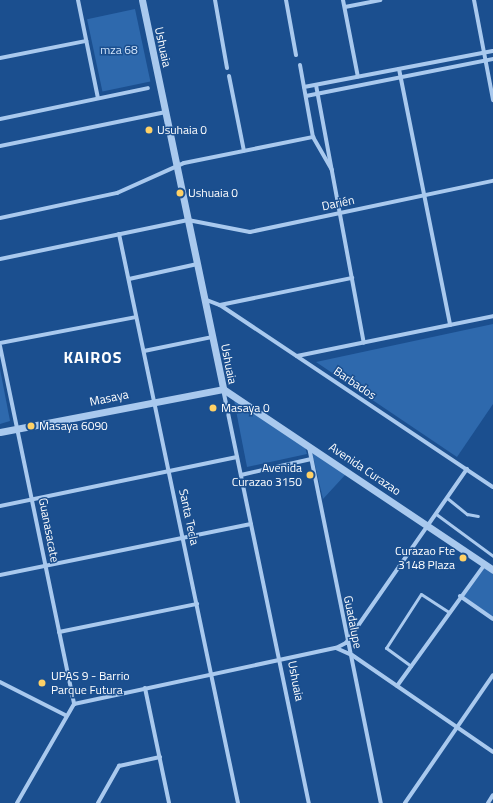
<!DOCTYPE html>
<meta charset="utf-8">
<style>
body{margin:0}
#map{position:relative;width:493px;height:803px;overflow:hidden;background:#1b4f8f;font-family:"Titillium Web",sans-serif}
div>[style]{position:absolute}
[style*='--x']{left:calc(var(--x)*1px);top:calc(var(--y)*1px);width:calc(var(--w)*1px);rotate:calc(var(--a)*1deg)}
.green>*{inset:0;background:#2e69ad;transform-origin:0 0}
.service>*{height:3px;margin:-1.5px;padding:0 1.5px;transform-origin:1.5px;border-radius:1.5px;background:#a9c9ee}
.minor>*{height:4px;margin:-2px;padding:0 2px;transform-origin:2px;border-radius:2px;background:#a9c9ee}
.tertiary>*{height:7px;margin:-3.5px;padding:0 3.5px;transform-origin:3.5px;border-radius:3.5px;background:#a9c9ee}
.dots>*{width:11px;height:11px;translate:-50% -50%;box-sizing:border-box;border:2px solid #1b4f8f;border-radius:50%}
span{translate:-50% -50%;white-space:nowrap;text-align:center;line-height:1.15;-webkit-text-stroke:3px #1b4f8f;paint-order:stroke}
.street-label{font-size:12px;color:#fff}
.park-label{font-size:12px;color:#cfe3fa}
.poi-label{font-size:12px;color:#fff}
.left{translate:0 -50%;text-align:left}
.right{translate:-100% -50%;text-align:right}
.district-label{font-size:16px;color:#fff;font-weight:700;letter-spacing:1px}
</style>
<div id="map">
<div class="green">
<div style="left:135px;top:9px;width:74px;height:49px;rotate:78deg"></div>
<div style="clip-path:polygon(493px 324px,493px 404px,457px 457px,316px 362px)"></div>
<div style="clip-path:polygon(0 369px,10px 421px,0 424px)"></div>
<div style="clip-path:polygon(233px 395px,305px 447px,307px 454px,247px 467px)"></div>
<div style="clip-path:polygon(312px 452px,346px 474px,323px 499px)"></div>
<div style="clip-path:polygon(484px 566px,493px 572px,493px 617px,463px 596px)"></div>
</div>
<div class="service">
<div style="--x:447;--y:498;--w:26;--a:39"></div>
<div style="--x:467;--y:514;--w:11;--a:10"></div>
<div style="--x:436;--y:514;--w:71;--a:36.4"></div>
<div style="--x:411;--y:666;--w:31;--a:-144"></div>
<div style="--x:386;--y:648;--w:64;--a:-57.1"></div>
<div style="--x:421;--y:594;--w:33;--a:33"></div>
</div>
<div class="minor">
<div style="--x:78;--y:0;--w:100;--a:78.5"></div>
<div style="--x:215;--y:0;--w:69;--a:80"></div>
<div style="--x:286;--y:0;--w:56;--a:79.7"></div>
<div style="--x:343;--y:0;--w:78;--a:79"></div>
<div style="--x:474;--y:0;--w:102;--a:79.2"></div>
<div style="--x:345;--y:7;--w:36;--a:-11"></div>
<div style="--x:0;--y:58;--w:88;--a:-11.2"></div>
<div style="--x:300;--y:65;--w:73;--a:79.8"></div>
<div style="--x:313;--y:137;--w:38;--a:60"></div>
<div style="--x:399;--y:69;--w:261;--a:78.7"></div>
<div style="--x:229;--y:76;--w:76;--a:78.7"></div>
<div style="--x:316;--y:85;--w:262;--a:79.5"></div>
<div style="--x:304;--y:87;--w:192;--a:-10.8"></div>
<div style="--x:306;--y:96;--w:191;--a:-11.2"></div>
<div style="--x:0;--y:119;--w:151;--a:-11.8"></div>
<div style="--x:0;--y:146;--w:168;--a:-11.6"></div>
<div style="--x:0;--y:218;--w:120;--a:-12.1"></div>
<div style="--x:117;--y:193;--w:73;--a:-24.1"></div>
<div style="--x:184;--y:163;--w:132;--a:-11.4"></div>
<div style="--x:119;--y:234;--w:581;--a:78.19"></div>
<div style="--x:0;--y:259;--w:192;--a:-11.7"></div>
<div style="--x:188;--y:220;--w:63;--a:11"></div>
<div style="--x:250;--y:232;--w:248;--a:-11.9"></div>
<div style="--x:129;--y:279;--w:70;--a:-12.4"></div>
<div style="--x:204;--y:299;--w:17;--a:21"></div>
<div style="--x:220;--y:305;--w:328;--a:33.7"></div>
<div style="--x:220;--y:305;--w:135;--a:-11.6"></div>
<div style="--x:0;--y:343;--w:138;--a:-10.8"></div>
<div style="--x:0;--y:346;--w:366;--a:78.3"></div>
<div style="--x:144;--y:351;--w:69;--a:-11.6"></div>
<div style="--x:297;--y:356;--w:200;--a:-11.5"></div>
<div style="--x:223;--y:389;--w:423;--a:78.3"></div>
<div style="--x:309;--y:447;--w:363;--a:78.6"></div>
<div style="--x:241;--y:475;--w:72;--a:-12.9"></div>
<div style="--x:0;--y:506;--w:242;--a:-11.7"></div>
<div style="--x:0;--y:575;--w:256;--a:-11.5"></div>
<div style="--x:460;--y:596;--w:40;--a:34.9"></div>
<div style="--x:59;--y:632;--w:141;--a:-11.5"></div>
<div style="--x:336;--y:648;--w:17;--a:24"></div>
<div style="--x:352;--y:655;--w:171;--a:34.5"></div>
<div style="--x:0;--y:682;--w:73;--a:26.9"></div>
<div style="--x:397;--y:686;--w:150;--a:-54.2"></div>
<div style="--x:145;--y:688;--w:117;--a:78.2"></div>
<div style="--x:17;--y:803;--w:114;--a:-60.1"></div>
<div style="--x:74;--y:704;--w:268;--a:-12.1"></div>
<div style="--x:336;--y:648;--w:11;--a:-27"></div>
<div style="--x:346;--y:643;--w:212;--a:-55.2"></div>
<div style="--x:98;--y:803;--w:43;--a:-60.4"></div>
<div style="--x:119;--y:766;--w:42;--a:-12.4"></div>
<div style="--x:405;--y:803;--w:155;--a:-55.5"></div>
<div style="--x:488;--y:803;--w:9;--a:-58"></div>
</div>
<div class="tertiary">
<div style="--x:142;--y:0;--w:397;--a:78.2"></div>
<div style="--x:0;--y:432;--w:227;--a:-10.9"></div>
<div style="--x:223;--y:389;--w:325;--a:33.8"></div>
</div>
<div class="dots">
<div style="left:149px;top:130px;background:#ffd166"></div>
<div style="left:180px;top:193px;background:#ffd166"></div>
<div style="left:213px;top:408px;background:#ffd166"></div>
<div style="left:31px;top:426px;background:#ffd166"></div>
<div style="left:310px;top:475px;background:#ffd166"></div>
<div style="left:463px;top:558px;background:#ffd166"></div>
<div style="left:42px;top:683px;background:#ffd166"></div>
</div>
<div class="street-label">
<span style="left:163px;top:47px;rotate:78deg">Ushuaia</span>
<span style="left:338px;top:203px;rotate:-12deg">Darién</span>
<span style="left:229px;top:364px;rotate:79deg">Ushuaia</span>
<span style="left:355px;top:383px;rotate:34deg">Barbados</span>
<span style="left:109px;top:398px;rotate:-12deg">Masaya</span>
<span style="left:365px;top:469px;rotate:34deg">Avenida Curazao</span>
<span style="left:189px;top:517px;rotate:78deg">Santa Tecla</span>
<span style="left:49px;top:530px;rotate:79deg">Guanasacate</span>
<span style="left:353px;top:622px;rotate:79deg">Guadalupe</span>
<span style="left:296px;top:681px;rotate:79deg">Ushuaia</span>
</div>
<div class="park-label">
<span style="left:119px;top:50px">mza 68</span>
</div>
<div class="poi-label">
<span class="left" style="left:157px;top:130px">Usuhaia 0</span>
<span class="left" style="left:188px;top:193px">Ushuaia 0</span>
<span class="left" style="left:221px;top:408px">Masaya 0</span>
<span class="left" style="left:39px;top:426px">Masaya 6090</span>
<span class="right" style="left:302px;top:475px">Avenida<br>Curazao 3150</span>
<span class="right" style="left:455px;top:558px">Curazao Fte<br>3148 Plaza</span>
<span class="left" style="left:51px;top:683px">UPAS 9 - Barrio<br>Parque Futura</span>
</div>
<div class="district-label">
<span style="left:93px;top:357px">KAIROS</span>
</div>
</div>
